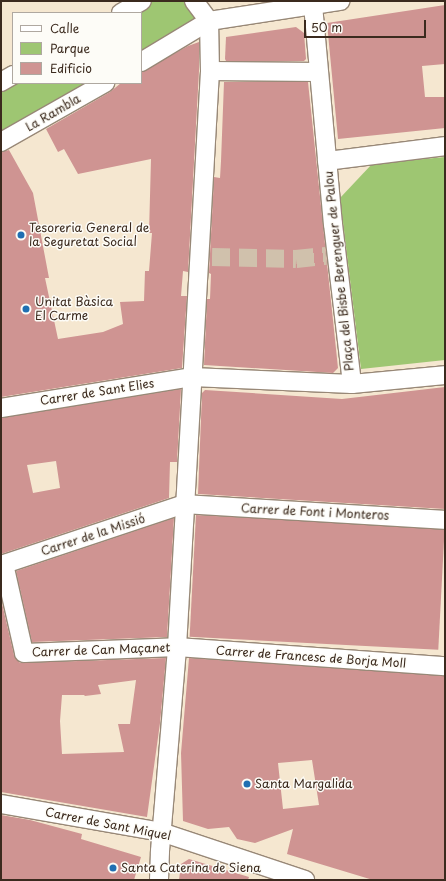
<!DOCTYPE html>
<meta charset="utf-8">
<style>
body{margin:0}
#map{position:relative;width:446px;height:881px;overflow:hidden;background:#f5e7d0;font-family:"Playpen Sans",sans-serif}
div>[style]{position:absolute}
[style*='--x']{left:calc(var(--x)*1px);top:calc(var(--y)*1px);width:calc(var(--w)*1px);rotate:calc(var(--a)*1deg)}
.green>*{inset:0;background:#9ec672}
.building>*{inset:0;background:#cf9492;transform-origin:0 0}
.minor-tunnel>*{height:18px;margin-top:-9px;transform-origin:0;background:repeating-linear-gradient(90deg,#d0c1ac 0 18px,transparent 0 27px)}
.roads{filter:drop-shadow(1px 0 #988877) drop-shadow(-1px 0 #988877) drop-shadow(0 1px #988877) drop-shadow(0 -1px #988877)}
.minor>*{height:18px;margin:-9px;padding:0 9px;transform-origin:9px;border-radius:9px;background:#fff}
.dots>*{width:11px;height:11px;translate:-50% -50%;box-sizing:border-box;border:2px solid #fdfcf7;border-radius:50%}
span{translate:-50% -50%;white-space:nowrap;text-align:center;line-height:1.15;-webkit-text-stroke:3px #fdfcf7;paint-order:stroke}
.street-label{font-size:12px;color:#3b2a1e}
.poi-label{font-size:12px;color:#3b2a1e}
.left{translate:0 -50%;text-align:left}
.frame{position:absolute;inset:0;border:2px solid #3b2a1e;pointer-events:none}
.legend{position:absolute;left:12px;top:12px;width:130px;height:72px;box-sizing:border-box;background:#fdfcf7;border:1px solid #afa8a0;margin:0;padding:5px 7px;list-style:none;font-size:12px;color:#3b2a1e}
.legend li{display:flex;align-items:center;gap:8px;height:20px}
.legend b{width:20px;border:1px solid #afa8a0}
.scale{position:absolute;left:304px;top:20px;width:122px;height:18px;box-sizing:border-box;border:2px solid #3b2a1e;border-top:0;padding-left:5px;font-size:12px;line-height:14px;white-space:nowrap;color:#3b2a1e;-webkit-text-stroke:3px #fdfcf7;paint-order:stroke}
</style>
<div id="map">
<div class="green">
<div style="clip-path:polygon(151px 1px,185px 1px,201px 21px,141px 56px,141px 13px,129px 13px)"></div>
<div style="clip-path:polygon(13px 83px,94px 83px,1px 136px,1px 86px)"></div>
<div style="clip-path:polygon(445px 157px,445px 360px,361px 369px,340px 198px,372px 164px)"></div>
</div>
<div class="building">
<div style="clip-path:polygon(445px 5px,445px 64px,422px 66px,425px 97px,444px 97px,445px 128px,338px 139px,327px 23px)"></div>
<div style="clip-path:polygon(296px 27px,304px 33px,306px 59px,304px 61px,226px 61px,225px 59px,226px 37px)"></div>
<div style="clip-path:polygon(199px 42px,199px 71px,188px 272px,183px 271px,181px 296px,187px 296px,182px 368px,1px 397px,1px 152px,9px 150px,33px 193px,49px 278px,45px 278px,58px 339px,103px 332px,123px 324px,120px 302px,144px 301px,145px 271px,149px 271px,152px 233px,149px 233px,151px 159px,78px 174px,64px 149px,58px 152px,46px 129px,110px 92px,121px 83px,141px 83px,141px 72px,188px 46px)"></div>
<div style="clip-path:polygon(224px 82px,308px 82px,338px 368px,333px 373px,204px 365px,207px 299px,210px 299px,211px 274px,209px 273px,214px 177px,220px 178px,221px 161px)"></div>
<div style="clip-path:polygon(445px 387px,445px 509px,198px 494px,202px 393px,205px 390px,342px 399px)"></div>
<div style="clip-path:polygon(evenodd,181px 389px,177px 462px,170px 462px,169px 498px,1px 554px,1px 418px,181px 389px,56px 461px,60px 488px,33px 493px,27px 465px,56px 461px)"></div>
<div style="left:196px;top:515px;width:249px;height:122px;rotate:3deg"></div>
<div style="clip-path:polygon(174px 518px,167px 637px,32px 642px,16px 571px)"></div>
<div style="clip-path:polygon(evenodd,1px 599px,14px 655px,20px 663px,166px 658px,160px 723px,147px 817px,1px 792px,1px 599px,136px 680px,130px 724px,118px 724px,124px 752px,62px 754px,60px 721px,62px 695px,84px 695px,85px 696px,101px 694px,98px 685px,136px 680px)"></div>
<div style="clip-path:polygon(evenodd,189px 658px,445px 676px,445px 880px,373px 880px,287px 854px,293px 829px,255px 843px,237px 839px,229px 827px,208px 829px,183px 821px,181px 753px,189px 658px,312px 760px,319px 805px,283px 809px,278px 763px,312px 760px)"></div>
<div style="clip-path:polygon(1px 815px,30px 820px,82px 834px,81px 839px,141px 857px,134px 880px,1px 880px)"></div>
<div style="clip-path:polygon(189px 859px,249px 877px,248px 880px,179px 880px,181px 864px)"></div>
</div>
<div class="minor-tunnel">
<div style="--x:212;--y:257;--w:84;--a:1.4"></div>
<div style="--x:296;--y:259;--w:30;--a:-6"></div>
</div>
<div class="roads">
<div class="minor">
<div style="--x:194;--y:1;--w:25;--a:53"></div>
<div style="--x:313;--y:5;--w:220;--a:84.8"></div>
<div style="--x:333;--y:224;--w:161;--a:83.2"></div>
<div style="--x:121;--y:13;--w:24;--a:-30"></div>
<div style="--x:141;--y:62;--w:79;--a:-31.1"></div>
<div style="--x:209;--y:21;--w:133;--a:-8.7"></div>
<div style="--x:210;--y:71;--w:108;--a:0.5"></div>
<div style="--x:1;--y:82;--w:14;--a:-30"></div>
<div style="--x:1;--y:142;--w:120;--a:-29.6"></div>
<div style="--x:327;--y:161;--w:119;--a:-7.2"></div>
<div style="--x:1;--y:408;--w:193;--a:-9.2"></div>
<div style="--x:192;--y:377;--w:160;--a:2.5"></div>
<div style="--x:352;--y:384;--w:93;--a:-5.5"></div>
<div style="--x:4;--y:564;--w:91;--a:77.3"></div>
<div style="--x:24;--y:653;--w:153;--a:-2.2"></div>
<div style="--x:177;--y:647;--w:269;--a:4.1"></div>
<div style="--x:1;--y:565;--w:193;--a:-18.4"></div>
<div style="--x:184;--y:504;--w:261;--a:3.5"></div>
<div style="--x:1;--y:804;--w:162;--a:9.9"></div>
<div style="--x:161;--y:832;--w:152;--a:18.4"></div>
<div style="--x:159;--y:880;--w:29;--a:-88"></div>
<div style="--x:160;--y:851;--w:205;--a:-85.2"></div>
<div style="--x:177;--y:647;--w:577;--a:-86.72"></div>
<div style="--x:210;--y:71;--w:50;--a:-91.1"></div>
</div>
</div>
<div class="dots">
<div style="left:21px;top:235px;background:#1f6fb2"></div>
<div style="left:26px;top:309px;background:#1f6fb2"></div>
<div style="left:247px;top:784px;background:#1f6fb2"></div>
<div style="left:113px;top:868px;background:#1f6fb2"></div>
</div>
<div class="street-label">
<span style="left:53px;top:113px;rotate:-30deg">La Rambla</span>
<span style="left:339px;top:271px;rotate:-96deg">Plaça del Bisbe Berenguer de Palou</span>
<span style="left:97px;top:392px;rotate:-9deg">Carrer de Sant Elies</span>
<span style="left:315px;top:512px;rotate:3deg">Carrer de Font i Monteros</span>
<span style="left:93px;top:535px;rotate:-18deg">Carrer de la Missió</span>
<span style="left:101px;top:650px;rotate:-2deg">Carrer de Can Maçanet</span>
<span style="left:311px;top:657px;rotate:4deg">Carrer de Francesc de Borja Moll</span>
<span style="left:108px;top:824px;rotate:11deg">Carrer de Sant Miquel</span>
</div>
<div class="poi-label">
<span class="left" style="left:29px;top:235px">Tesoreria General de<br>la Seguretat Social</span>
<span class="left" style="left:35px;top:309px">Unitat Bàsica<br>El Carme</span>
<span class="left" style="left:255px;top:784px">Santa Margalida</span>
<span class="left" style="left:121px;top:868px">Santa Caterina de Siena</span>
</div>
<div class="frame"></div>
<ul class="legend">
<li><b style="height:5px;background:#fff"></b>Calle</li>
<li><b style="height:11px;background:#9ec672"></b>Parque</li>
<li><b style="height:11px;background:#cf9492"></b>Edificio</li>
</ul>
<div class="scale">50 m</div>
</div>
